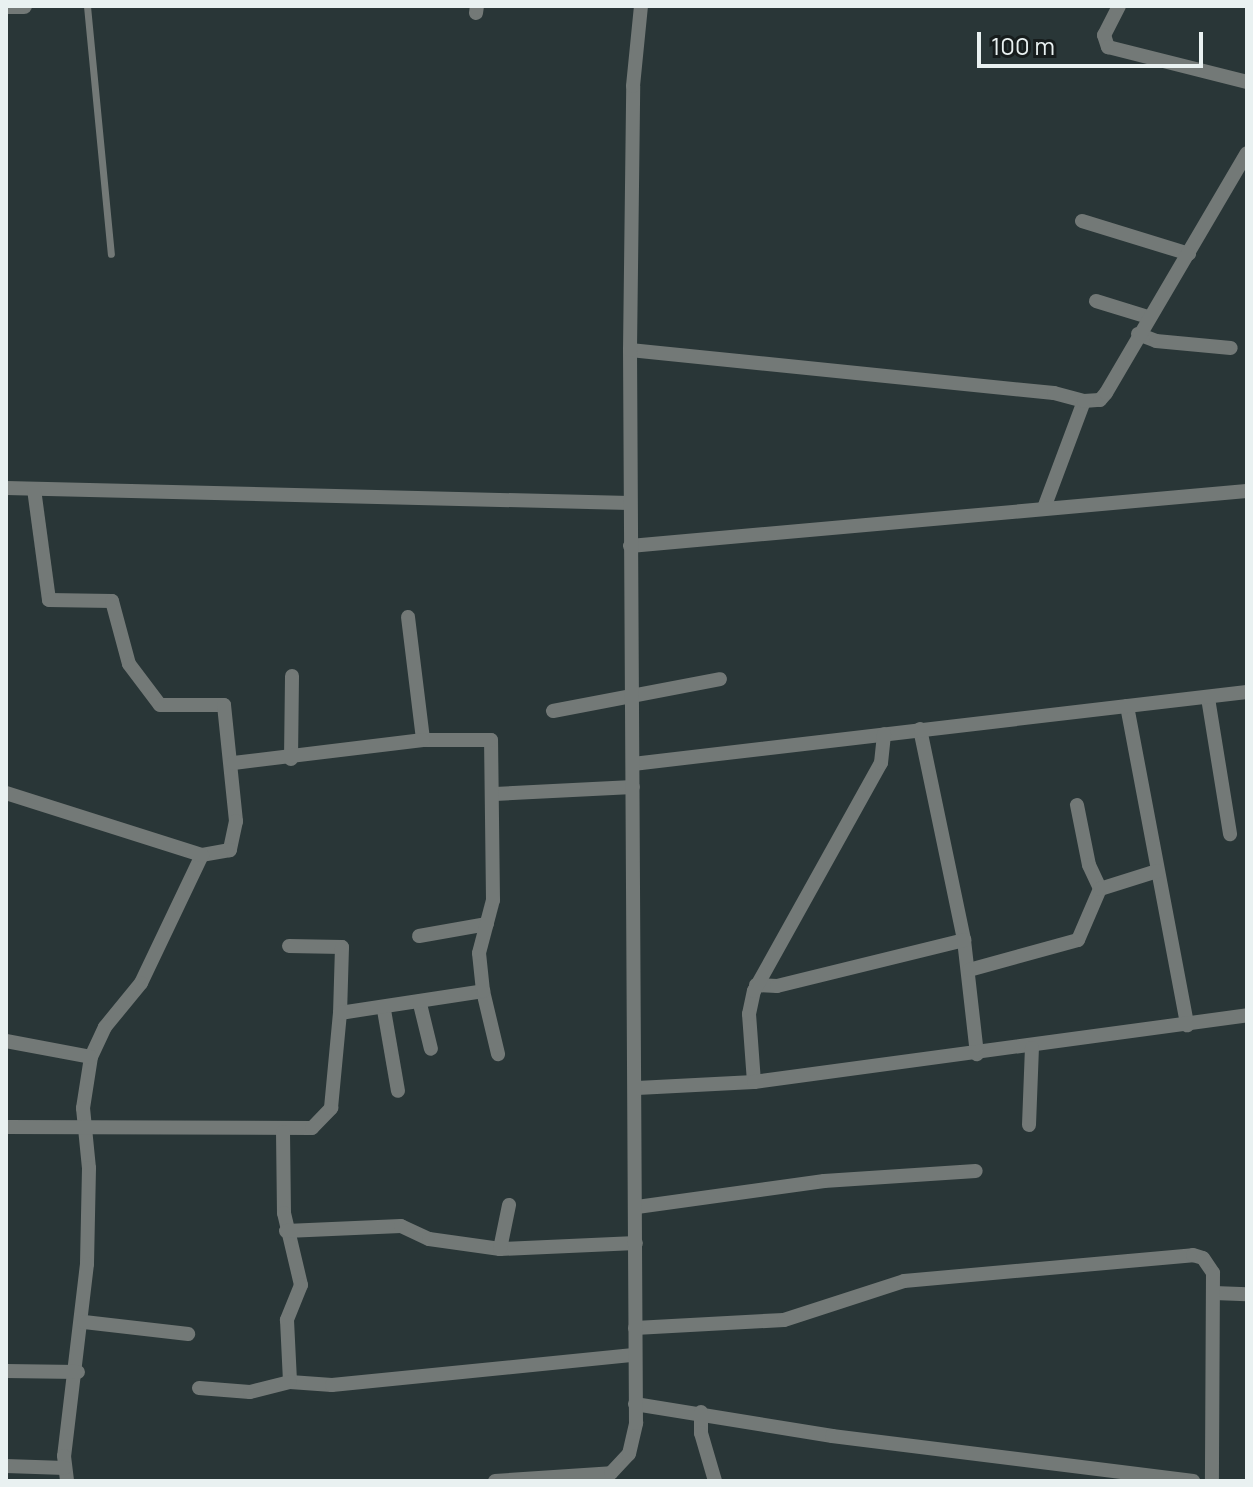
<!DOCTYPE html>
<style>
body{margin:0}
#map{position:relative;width:1253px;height:1487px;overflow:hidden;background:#293637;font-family:Manrope,sans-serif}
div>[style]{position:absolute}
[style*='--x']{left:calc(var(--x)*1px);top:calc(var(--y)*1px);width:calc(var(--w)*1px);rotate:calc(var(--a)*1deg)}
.service>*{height:7px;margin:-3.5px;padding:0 3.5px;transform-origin:3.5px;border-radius:3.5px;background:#737977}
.minor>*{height:14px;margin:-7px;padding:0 7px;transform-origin:7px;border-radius:7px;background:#737977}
.tertiary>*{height:16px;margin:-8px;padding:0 8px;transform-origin:8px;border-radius:8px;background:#737977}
span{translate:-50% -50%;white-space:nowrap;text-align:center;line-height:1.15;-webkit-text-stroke:6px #171d1d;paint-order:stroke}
.frame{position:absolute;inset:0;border:8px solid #e9f1f1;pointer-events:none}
.scale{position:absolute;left:977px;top:32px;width:226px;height:36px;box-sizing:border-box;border:4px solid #e9f1f1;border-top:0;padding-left:10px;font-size:24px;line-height:28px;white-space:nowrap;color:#e9f1f1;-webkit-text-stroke:6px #171d1d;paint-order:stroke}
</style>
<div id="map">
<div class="service">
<div style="--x:87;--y:6;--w:249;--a:84.5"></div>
</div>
<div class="minor">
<div style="--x:1119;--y:6;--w:33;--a:117"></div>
<div style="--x:1104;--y:35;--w:13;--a:72"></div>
<div style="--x:1108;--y:47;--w:143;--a:14.1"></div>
<div style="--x:476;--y:13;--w:7;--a:-82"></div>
<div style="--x:1082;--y:221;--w:112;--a:17.1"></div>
<div style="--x:1096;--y:301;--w:54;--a:17.1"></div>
<div style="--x:1138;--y:334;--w:19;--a:21"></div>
<div style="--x:1156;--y:341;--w:75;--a:5.3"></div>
<div style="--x:630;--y:350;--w:426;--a:5.8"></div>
<div style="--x:1054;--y:393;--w:31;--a:15"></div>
<div style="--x:6;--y:488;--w:624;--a:1.38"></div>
<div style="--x:34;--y:489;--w:112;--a:82.3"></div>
<div style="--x:49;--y:600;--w:63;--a:0.9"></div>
<div style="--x:112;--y:601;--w:65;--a:74.9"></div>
<div style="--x:129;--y:664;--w:51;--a:52.9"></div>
<div style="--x:160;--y:705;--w:64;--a:0"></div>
<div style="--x:224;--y:705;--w:117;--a:84.1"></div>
<div style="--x:236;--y:821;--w:30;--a:102"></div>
<div style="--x:230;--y:850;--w:28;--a:170"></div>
<div style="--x:202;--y:855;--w:142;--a:115.5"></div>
<div style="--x:141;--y:983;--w:57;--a:129.3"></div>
<div style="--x:105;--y:1027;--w:33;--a:115"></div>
<div style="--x:91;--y:1057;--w:52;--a:98.9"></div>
<div style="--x:83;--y:1108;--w:60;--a:84.3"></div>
<div style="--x:89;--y:1168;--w:96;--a:91.2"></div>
<div style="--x:87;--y:1264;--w:193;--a:96.8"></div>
<div style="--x:64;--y:1456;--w:25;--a:83"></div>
<div style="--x:1044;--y:508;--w:114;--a:-69.5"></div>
<div style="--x:1084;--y:401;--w:16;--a:-4"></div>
<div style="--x:1100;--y:400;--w:9;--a:-49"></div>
<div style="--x:1106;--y:393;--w:278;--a:-59.6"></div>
<div style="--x:630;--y:546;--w:619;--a:-5.09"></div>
<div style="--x:408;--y:617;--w:124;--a:83"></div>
<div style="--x:1208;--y:698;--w:138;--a:80.8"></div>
<div style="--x:1127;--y:706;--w:325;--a:79.3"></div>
<div style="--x:553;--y:711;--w:170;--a:-10.8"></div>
<div style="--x:920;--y:729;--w:216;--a:78.2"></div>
<div style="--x:964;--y:940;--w:115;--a:83.5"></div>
<div style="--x:291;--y:759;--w:83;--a:-89.3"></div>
<div style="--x:633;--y:764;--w:618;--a:-6.69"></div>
<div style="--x:6;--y:793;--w:206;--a:17.6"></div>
<div style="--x:495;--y:794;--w:138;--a:-2.9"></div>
<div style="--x:1077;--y:805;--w:61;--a:78.7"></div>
<div style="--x:1089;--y:865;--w:26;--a:65"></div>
<div style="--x:419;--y:936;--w:69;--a:-10"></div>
<div style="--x:289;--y:946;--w:53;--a:1.1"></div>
<div style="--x:342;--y:947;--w:66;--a:91.7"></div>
<div style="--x:969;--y:970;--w:113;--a:-15.4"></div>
<div style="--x:1078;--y:940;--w:56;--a:-66.7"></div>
<div style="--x:1100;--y:889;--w:60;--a:-17.5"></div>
<div style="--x:756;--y:985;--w:21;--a:3"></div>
<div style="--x:777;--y:986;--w:193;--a:-13.8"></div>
<div style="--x:483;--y:991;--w:65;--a:76.6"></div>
<div style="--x:420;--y:1004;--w:46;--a:76.3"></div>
<div style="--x:384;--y:1010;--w:82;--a:80.2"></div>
<div style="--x:6;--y:1041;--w:86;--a:10.7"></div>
<div style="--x:754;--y:1082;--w:68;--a:-94.2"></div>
<div style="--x:749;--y:1014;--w:24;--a:-78"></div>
<div style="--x:754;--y:991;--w:261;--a:-60.9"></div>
<div style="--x:881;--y:763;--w:29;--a:-84"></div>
<div style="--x:637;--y:1088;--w:117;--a:-2.9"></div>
<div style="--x:754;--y:1082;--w:498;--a:-7.7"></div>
<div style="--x:1029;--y:1125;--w:77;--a:-87.8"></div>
<div style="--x:6;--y:1127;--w:306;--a:0.2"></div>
<div style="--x:312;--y:1128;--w:28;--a:-46"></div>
<div style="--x:331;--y:1108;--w:95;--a:-84.6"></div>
<div style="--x:340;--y:1013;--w:145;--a:-8.7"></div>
<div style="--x:483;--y:991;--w:38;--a:-96"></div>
<div style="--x:479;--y:953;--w:55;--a:-75.2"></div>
<div style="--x:493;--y:900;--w:160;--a:-90.7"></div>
<div style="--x:491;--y:740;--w:68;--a:180"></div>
<div style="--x:423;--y:740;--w:191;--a:173.1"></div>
<div style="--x:283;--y:1132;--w:81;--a:89.3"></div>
<div style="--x:284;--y:1213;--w:74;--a:76.7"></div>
<div style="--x:301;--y:1285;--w:38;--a:112"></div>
<div style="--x:287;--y:1320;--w:62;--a:87.2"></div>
<div style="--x:290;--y:1382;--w:42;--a:4.1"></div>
<div style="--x:332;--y:1385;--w:303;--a:-5.7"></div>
<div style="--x:637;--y:1207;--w:189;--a:-7.9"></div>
<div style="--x:824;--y:1181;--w:152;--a:-3.8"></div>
<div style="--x:286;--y:1231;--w:115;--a:-2.5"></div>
<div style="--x:401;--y:1226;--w:31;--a:25"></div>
<div style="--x:429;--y:1239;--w:72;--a:8"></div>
<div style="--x:500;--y:1249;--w:136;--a:-2.5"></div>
<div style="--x:500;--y:1249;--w:45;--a:-78.4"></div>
<div style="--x:1214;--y:1293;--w:33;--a:2"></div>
<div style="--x:84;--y:1322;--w:105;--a:6.6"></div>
<div style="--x:635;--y:1328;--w:149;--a:-3.1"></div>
<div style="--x:784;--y:1320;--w:126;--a:-18"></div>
<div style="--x:904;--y:1281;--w:290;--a:-5.1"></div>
<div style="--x:1193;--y:1255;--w:10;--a:17"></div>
<div style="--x:1203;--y:1258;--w:18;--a:56"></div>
<div style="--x:1213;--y:1273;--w:208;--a:90.3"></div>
<div style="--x:6;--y:1371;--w:72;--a:0.8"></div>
<div style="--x:199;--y:1388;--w:51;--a:4.5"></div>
<div style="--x:250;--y:1392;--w:41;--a:-14"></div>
<div style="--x:635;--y:1404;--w:200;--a:9.2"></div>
<div style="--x:832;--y:1436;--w:364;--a:7.1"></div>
<div style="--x:701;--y:1412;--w:21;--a:90"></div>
<div style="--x:701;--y:1433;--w:50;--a:73.7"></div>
<div style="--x:6;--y:1466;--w:59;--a:1.9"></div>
<div style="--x:495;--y:1481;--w:116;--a:-3.9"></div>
<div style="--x:611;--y:1473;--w:26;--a:-47"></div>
<div style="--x:629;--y:1454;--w:32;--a:-77"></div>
<div style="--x:636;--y:1423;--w:1073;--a:-90.32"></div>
<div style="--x:630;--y:350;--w:264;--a:-89.3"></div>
<div style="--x:633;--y:86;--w:80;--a:-84.3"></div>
</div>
<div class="tertiary">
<div style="--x:6;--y:6;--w:18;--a:0"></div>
</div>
<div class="frame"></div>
<div class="scale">100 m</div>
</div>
